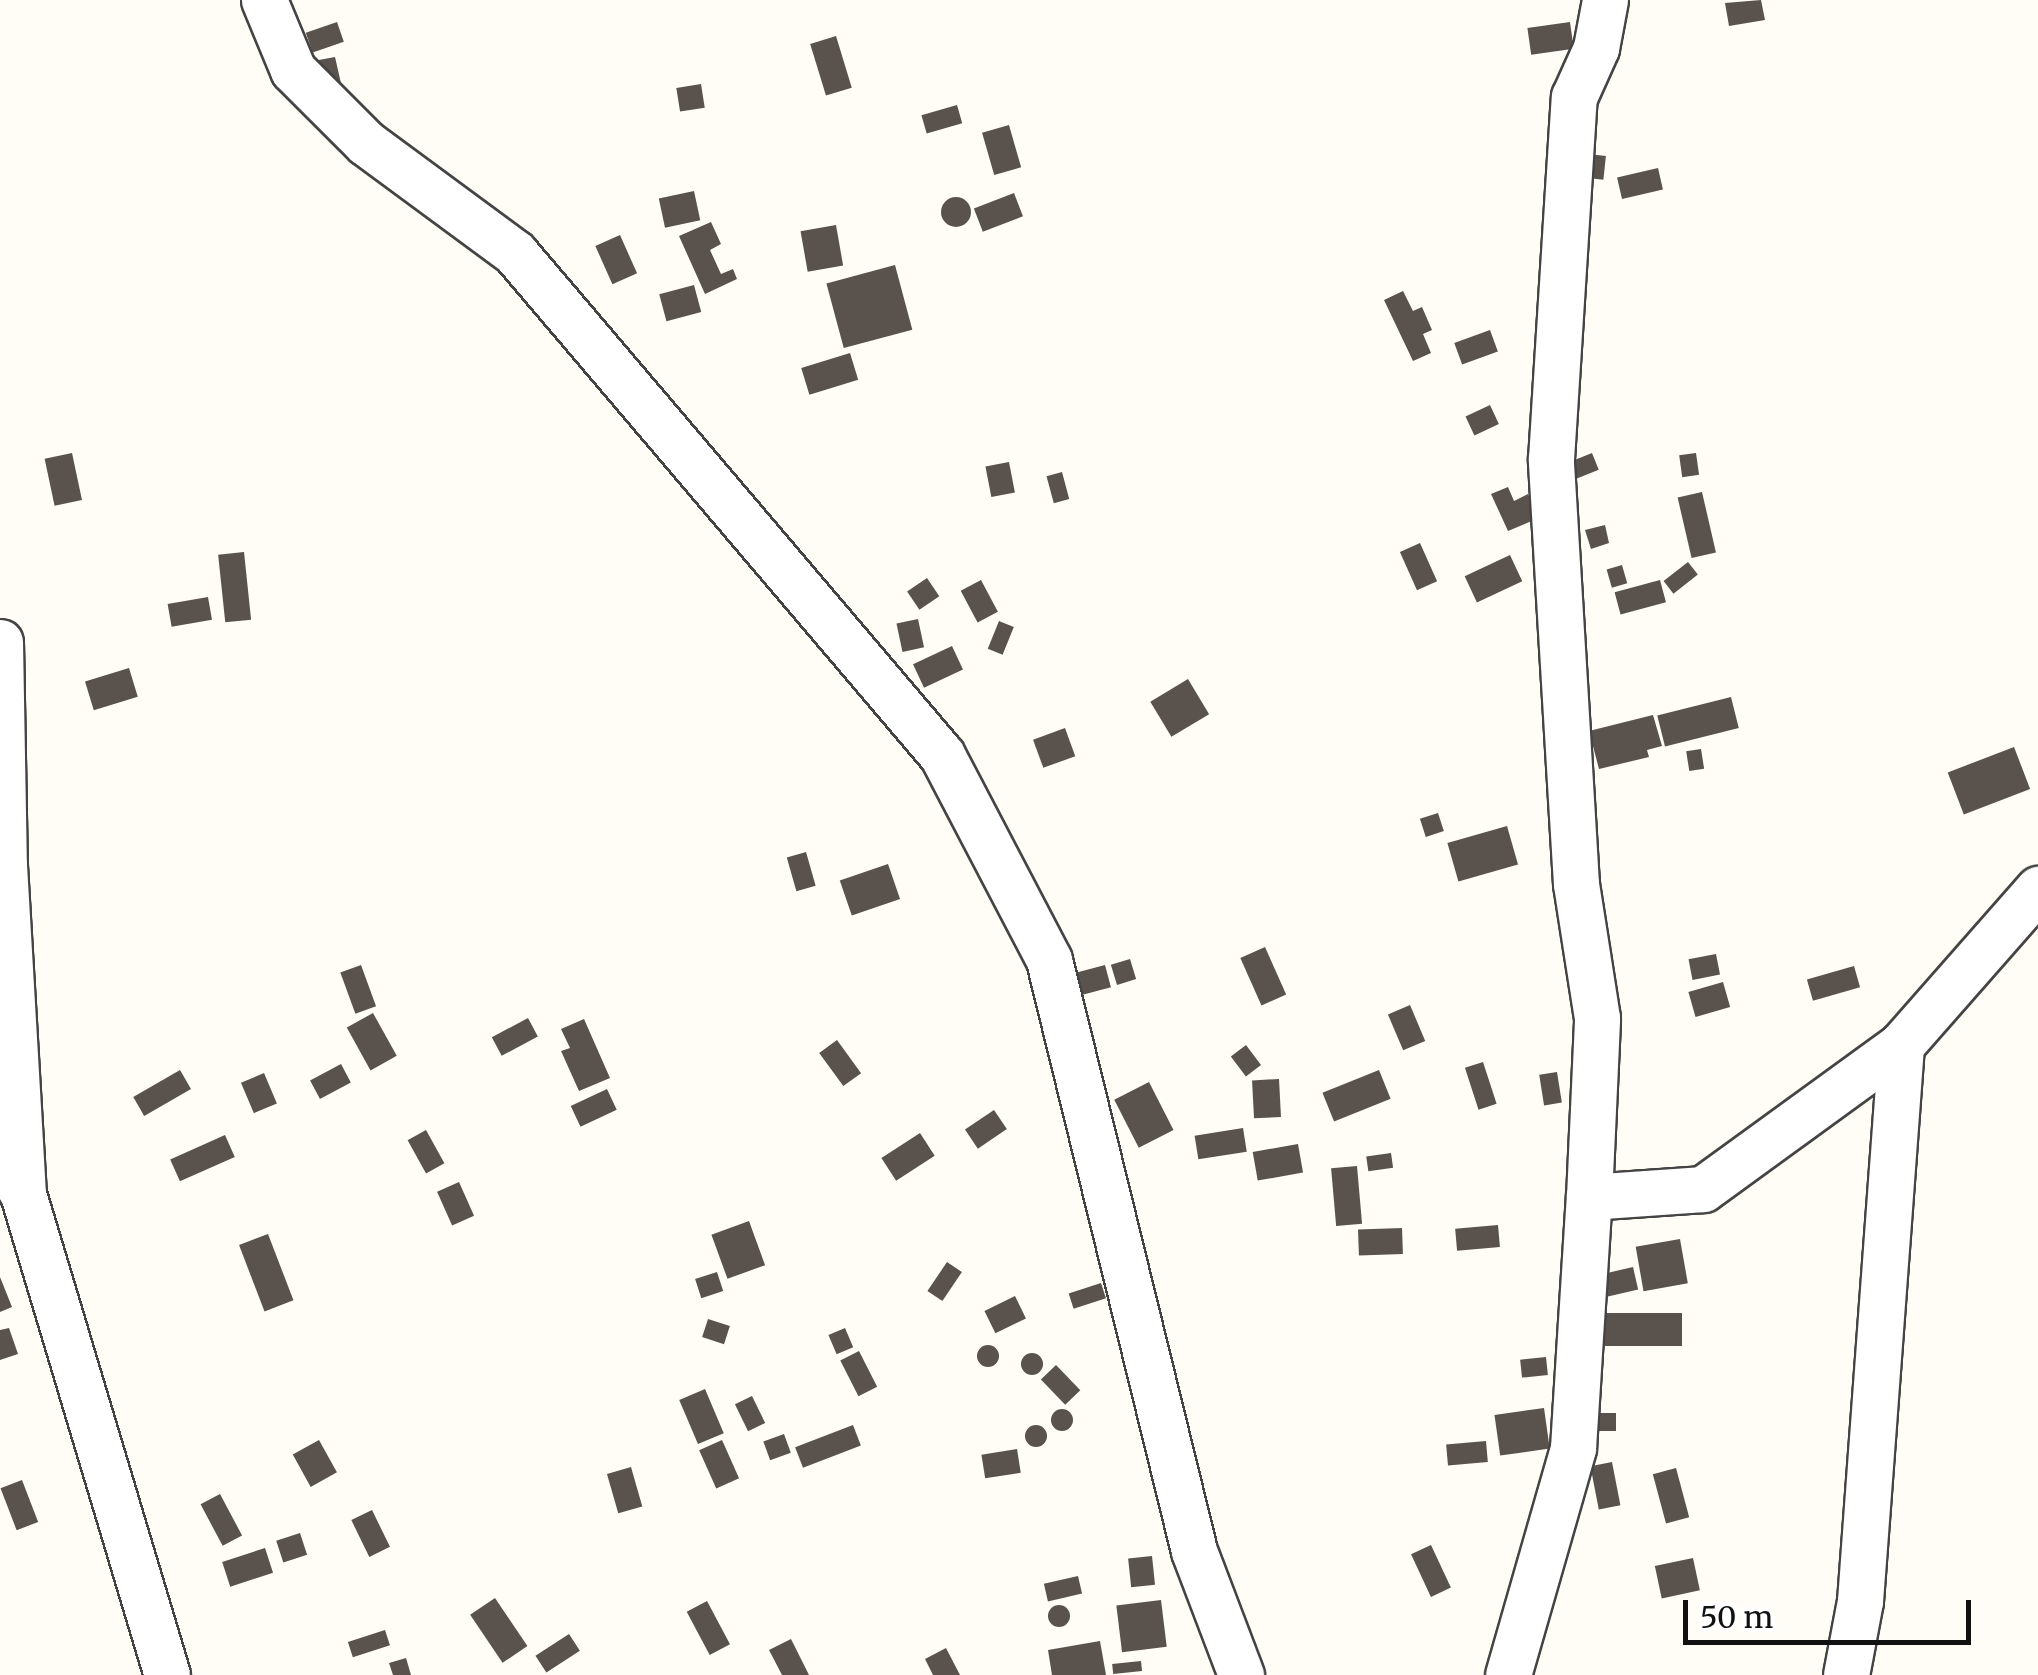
<!DOCTYPE html>
<style>
body{margin:0}
#map{position:relative;width:2038px;height:1675px;overflow:hidden;background:#fffdf5;font-family:Merriweather,serif}
div>[style]{position:absolute}
[style*='--x']{left:calc(var(--x)*1px);top:calc(var(--y)*1px);width:calc(var(--w)*1px);rotate:calc(var(--a)*1deg)}
.building>*{inset:0;background:#5a524d;transform-origin:0 0}
.round{border-radius:50%}
.roads{filter:drop-shadow(2px 0 #444) drop-shadow(-2px 0 #444) drop-shadow(0 2px #444) drop-shadow(0 -2px #444)}
.minor>*{height:45px;margin:-22.5px;padding:0 22.5px;transform-origin:22.5px;border-radius:22.5px;background:#fff}
span{translate:-50% -50%;white-space:nowrap;text-align:center;line-height:1.15;-webkit-text-stroke:10px #fff;paint-order:stroke}
.scale{position:absolute;left:1683px;top:1600px;width:288px;height:45px;box-sizing:border-box;border:5px solid #111;border-top:0;padding-left:12px;font-size:30px;line-height:35px;white-space:nowrap;color:#111;-webkit-text-stroke:8px #fff;paint-order:stroke}
</style>
<div id="map">
<div class="building">
<div style="clip-path:polygon(1761px 0,1765px 20px,1729px 26px,1725px 3px)"></div>
<div style="left:337px;top:22px;width:21px;height:33px;rotate:71deg"></div>
<div style="left:1570px;top:22px;width:27px;height:43px;rotate:82deg"></div>
<div style="left:836px;top:36px;width:54px;height:27px;rotate:73deg"></div>
<div style="clip-path:polygon(335px 57px,343px 92px,308px 62px)"></div>
<div style="left:701px;top:84px;width:24px;height:25px;rotate:81deg"></div>
<div style="left:957px;top:105px;width:19px;height:37px;rotate:74deg"></div>
<div style="left:1009px;top:125px;width:44px;height:28px;rotate:74deg"></div>
<div style="left:1588px;top:154px;width:18px;height:24px;rotate:6deg"></div>
<div style="left:1658px;top:168px;width:22px;height:42px;rotate:77deg"></div>
<div style="left:694px;top:191px;width:30px;height:36px;rotate:78deg"></div>
<div style="left:1014px;top:193px;width:25px;height:43px;rotate:69deg"></div>
<div class="round" style="left:941px;top:197px;width:30px;height:30px"></div>
<div style="clip-path:polygon(711px 222px,721px 244px,710px 250px,721px 274px,733px 269px,737px 279px,705px 294px,679px 236px)"></div>
<div style="left:836px;top:225px;width:41px;height:36px;rotate:80deg"></div>
<div style="left:620px;top:235px;width:42px;height:27px;rotate:66deg"></div>
<div style="left:895px;top:265px;width:67px;height:71px;rotate:75deg"></div>
<div style="left:694px;top:285px;width:28px;height:36px;rotate:75deg"></div>
<div style="clip-path:polygon(1403px 291px,1413px 311px,1422px 307px,1432px 330px,1423px 334px,1431px 353px,1413px 361px,1384px 300px)"></div>
<div style="left:1490px;top:330px;width:23px;height:38px;rotate:70deg"></div>
<div style="left:850px;top:353px;width:28px;height:51px;rotate:73deg"></div>
<div style="left:1490px;top:405px;width:21px;height:27px;rotate:65deg"></div>
<div style="left:72px;top:453px;width:48px;height:28px;rotate:78deg"></div>
<div style="left:1592px;top:453px;width:18px;height:35px;rotate:68deg"></div>
<div style="left:1696px;top:453px;width:22px;height:17px;rotate:82deg"></div>
<div style="left:1009px;top:462px;width:31px;height:24px;rotate:79deg"></div>
<div style="left:1062px;top:472px;width:28px;height:16px;rotate:75deg"></div>
<div style="clip-path:polygon(1508px 487px,1514px 501px,1528px 494px,1539px 518px,1508px 531px,1491px 494px)"></div>
<div style="left:1702px;top:492px;width:62px;height:25px;rotate:77deg"></div>
<div style="clip-path:polygon(1605px 525px,1609px 543px,1591px 549px,1585px 530px)"></div>
<div style="left:1420px;top:543px;width:42px;height:22px;rotate:66deg"></div>
<div style="left:244px;top:552px;width:68px;height:26px;rotate:84deg"></div>
<div style="left:1510px;top:555px;width:29px;height:50px;rotate:65deg"></div>
<div style="left:1688px;top:562px;width:16px;height:31px;rotate:52deg"></div>
<div style="left:1622px;top:565px;width:19px;height:16px;rotate:74deg"></div>
<div style="left:927px;top:578px;width:22px;height:24px;rotate:56deg"></div>
<div style="left:981px;top:580px;width:36px;height:23px;rotate:62deg"></div>
<div style="left:1660px;top:580px;width:23px;height:47px;rotate:75deg"></div>
<div style="left:208px;top:597px;width:23px;height:41px;rotate:80deg"></div>
<div style="left:918px;top:619px;width:29px;height:22px;rotate:78deg"></div>
<div style="left:999px;top:621px;width:16px;height:30px;rotate:22deg"></div>
<div style="left:952px;top:646px;width:26px;height:43px;rotate:65deg"></div>
<div style="left:129px;top:668px;width:30px;height:46px;rotate:73deg"></div>
<div style="left:1188px;top:679px;width:41px;height:44px;rotate:59deg"></div>
<div style="left:1731px;top:697px;width:32px;height:76px;rotate:76deg"></div>
<div style="clip-path:polygon(1653px 715px,1662px 746px,1647px 750px,1649px 757px,1599px 769px,1589px 731px)"></div>
<div style="left:1065px;top:728px;width:30px;height:34px;rotate:70deg"></div>
<div style="left:2014px;top:747px;width:45px;height:71px;rotate:69deg"></div>
<div style="left:1701px;top:749px;width:20px;height:15px;rotate:81deg"></div>
<div style="left:1438px;top:813px;width:19px;height:19px;rotate:72deg"></div>
<div style="left:1507px;top:826px;width:40px;height:62px;rotate:74deg"></div>
<div style="left:806px;top:852px;width:35px;height:20px;rotate:74deg"></div>
<div style="left:888px;top:864px;width:37px;height:51px;rotate:71deg"></div>
<div style="left:1265px;top:947px;width:52px;height:27px;rotate:66deg"></div>
<div style="left:1716px;top:954px;width:21px;height:28px;rotate:79deg"></div>
<div style="left:1130px;top:959px;width:21px;height:20px;rotate:73deg"></div>
<div style="left:361px;top:965px;width:44px;height:22px;rotate:70deg"></div>
<div style="left:1105px;top:965px;width:23px;height:39px;rotate:75deg"></div>
<div style="left:1854px;top:966px;width:22px;height:49px;rotate:74deg"></div>
<div style="left:1723px;top:982px;width:26px;height:36px;rotate:74deg"></div>
<div style="left:1410px;top:1005px;width:39px;height:24px;rotate:67deg"></div>
<div style="left:373px;top:1013px;width:49px;height:30px;rotate:61deg"></div>
<div style="left:528px;top:1018px;width:21px;height:41px;rotate:62deg"></div>
<div style="clip-path:polygon(584px 1019px,610px 1078px,579px 1091px,561px 1051px,570px 1048px,561px 1029px)"></div>
<div style="left:837px;top:1040px;width:41px;height:22px;rotate:54deg"></div>
<div style="left:1246px;top:1045px;width:25px;height:19px;rotate:53deg"></div>
<div style="left:1483px;top:1062px;width:44px;height:19px;rotate:72deg"></div>
<div style="left:341px;top:1064px;width:21px;height:35px;rotate:62deg"></div>
<div style="left:180px;top:1070px;width:22px;height:54px;rotate:60deg"></div>
<div style="left:1379px;top:1070px;width:31px;height:61px;rotate:68deg"></div>
<div style="left:1557px;top:1072px;width:31px;height:18px;rotate:81deg"></div>
<div style="left:264px;top:1073px;width:33px;height:25px;rotate:67deg"></div>
<div style="left:1279px;top:1079px;width:38px;height:27px;rotate:87deg"></div>
<div style="left:1149px;top:1082px;width:54px;height:39px;rotate:63deg"></div>
<div style="left:607px;top:1089px;width:23px;height:40px;rotate:65deg"></div>
<div style="left:994px;top:1110px;width:23px;height:35px;rotate:56deg"></div>
<div style="left:1243px;top:1128px;width:24px;height:49px;rotate:81deg"></div>
<div style="left:426px;top:1130px;width:38px;height:21px;rotate:61deg"></div>
<div style="left:920px;top:1133px;width:27px;height:46px;rotate:57deg"></div>
<div style="left:225px;top:1135px;width:24px;height:60px;rotate:66deg"></div>
<div style="left:1298px;top:1144px;width:29px;height:46px;rotate:80deg"></div>
<div style="left:1391px;top:1153px;width:15px;height:25px;rotate:82deg"></div>
<div style="left:1357px;top:1166px;width:58px;height:26px;rotate:85deg"></div>
<div style="left:459px;top:1182px;width:37px;height:24px;rotate:66deg"></div>
<div style="left:749px;top:1221px;width:47px;height:40px;rotate:70deg"></div>
<div style="left:1498px;top:1225px;width:22px;height:43px;rotate:85deg"></div>
<div style="left:1402px;top:1228px;width:26px;height:44px;rotate:88deg"></div>
<div style="left:268px;top:1234px;width:71px;height:31px;rotate:69deg"></div>
<div style="left:1680px;top:1239px;width:45px;height:45px;rotate:80deg"></div>
<div style="left:947px;top:1262px;width:18px;height:35px;rotate:34deg"></div>
<div style="left:1633px;top:1267px;width:23px;height:31px;rotate:77deg"></div>
<div style="left:717px;top:1272px;width:20px;height:23px;rotate:72deg"></div>
<div style="clip-path:polygon(0 1277px,12px 1307px,0 1312px)"></div>
<div style="left:1101px;top:1283px;width:16px;height:34px;rotate:72deg"></div>
<div style="left:1015px;top:1296px;width:25px;height:34px;rotate:64deg"></div>
<div style="left:1682px;top:1313px;width:33px;height:88px;rotate:90deg"></div>
<div style="left:708px;top:1319px;width:23px;height:19px;rotate:18deg"></div>
<div style="clip-path:polygon(9px 1328px,18px 1354px,0 1360px,0 1330px)"></div>
<div style="left:845px;top:1328px;width:21px;height:18px;rotate:67deg"></div>
<div class="round" style="left:977px;top:1345px;width:22px;height:22px"></div>
<div style="left:859px;top:1351px;width:40px;height:21px;rotate:63deg"></div>
<div class="round" style="left:1021px;top:1353px;width:22px;height:22px"></div>
<div style="left:1546px;top:1357px;width:18px;height:26px;rotate:84deg"></div>
<div style="left:1056px;top:1365px;width:35px;height:21px;rotate:46deg"></div>
<div style="left:705px;top:1389px;width:48px;height:28px;rotate:67deg"></div>
<div style="left:752px;top:1396px;width:30px;height:19px;rotate:64deg"></div>
<div style="left:1544px;top:1408px;width:41px;height:50px;rotate:82deg"></div>
<div class="round" style="left:1051px;top:1409px;width:22px;height:22px"></div>
<div style="left:1616px;top:1413px;width:18px;height:31px;rotate:90deg"></div>
<div style="left:853px;top:1425px;width:22px;height:62px;rotate:69deg"></div>
<div class="round" style="left:1025px;top:1425px;width:22px;height:22px"></div>
<div style="left:784px;top:1434px;width:20px;height:22px;rotate:70deg"></div>
<div style="left:319px;top:1440px;width:37px;height:30px;rotate:61deg"></div>
<div style="left:722px;top:1440px;width:42px;height:25px;rotate:66deg"></div>
<div style="left:1486px;top:1441px;width:21px;height:40px;rotate:85deg"></div>
<div style="left:1017px;top:1449px;width:24px;height:36px;rotate:81deg"></div>
<div style="left:1612px;top:1462px;width:44px;height:22px;rotate:79deg"></div>
<div style="left:631px;top:1467px;width:41px;height:25px;rotate:74deg"></div>
<div style="left:1676px;top:1468px;width:51px;height:24px;rotate:75deg"></div>
<div style="left:22px;top:1480px;width:45px;height:23px;rotate:69deg"></div>
<div style="left:220px;top:1494px;width:47px;height:22px;rotate:62deg"></div>
<div style="left:372px;top:1510px;width:41px;height:23px;rotate:64deg"></div>
<div style="left:300px;top:1533px;width:23px;height:25px;rotate:72deg"></div>
<div style="left:1431px;top:1545px;width:47px;height:22px;rotate:65deg"></div>
<div style="left:265px;top:1548px;width:26px;height:45px;rotate:72deg"></div>
<div style="left:1152px;top:1556px;width:29px;height:24px;rotate:84deg"></div>
<div style="left:1693px;top:1558px;width:33px;height:39px;rotate:78deg"></div>
<div style="left:1078px;top:1576px;width:18px;height:35px;rotate:77deg"></div>
<div style="left:495px;top:1598px;width:58px;height:30px;rotate:56deg"></div>
<div style="left:1161px;top:1600px;width:47px;height:45px;rotate:83deg"></div>
<div style="left:707px;top:1601px;width:49px;height:23px;rotate:62deg"></div>
<div class="round" style="left:1048px;top:1605px;width:22px;height:22px"></div>
<div style="left:385px;top:1630px;width:16px;height:39px;rotate:72deg"></div>
<div style="left:569px;top:1634px;width:20px;height:40px;rotate:57deg"></div>
<div style="clip-path:polygon(791px 1639px,809px 1675px,782px 1675px,769px 1650px)"></div>
<div style="clip-path:polygon(1100px 1641px,1106px 1675px,1052px 1675px,1048px 1650px)"></div>
<div style="clip-path:polygon(946px 1648px,960px 1675px,933px 1675px,925px 1659px)"></div>
<div style="clip-path:polygon(406px 1658px,411px 1675px,393px 1675px,389px 1663px)"></div>
<div style="left:1141px;top:1661px;width:10px;height:29px;rotate:84deg"></div>
</div>
<div class="roads">
<div class="minor">
<div style="--x:264;--y:0;--w:76;--a:67.5"></div>
<div style="--x:293;--y:70;--w:103;--a:45"></div>
<div style="--x:366;--y:143;--w:185;--a:36.4"></div>
<div style="--x:515;--y:253;--w:659;--a:49.62"></div>
<div style="--x:942;--y:755;--w:231;--a:62.4"></div>
<div style="--x:1049;--y:960;--w:609;--a:76.21"></div>
<div style="--x:1194;--y:1551;--w:133;--a:69.2"></div>
<div style="--x:0;--y:642;--w:223;--a:89"></div>
<div style="--x:4;--y:865;--w:330;--a:86.7"></div>
<div style="--x:8;--y:1169;--w:29;--a:59"></div>
<div style="--x:23;--y:1194;--w:502;--a:73.33"></div>
<div style="--x:1589;--y:1197;--w:114;--a:-4"></div>
<div style="--x:1703;--y:1189;--w:245;--a:-36"></div>
<div style="--x:1508;--y:1675;--w:236;--a:-74"></div>
<div style="--x:1573;--y:1448;--w:252;--a:-86.4"></div>
<div style="--x:1589;--y:1197;--w:179;--a:-87.4"></div>
<div style="--x:1597;--y:1018;--w:136;--a:-98.9"></div>
<div style="--x:1576;--y:884;--w:426;--a:-93.4"></div>
<div style="--x:1551;--y:459;--w:363;--a:-86.4"></div>
<div style="--x:1574;--y:97;--w:54;--a:-65.8"></div>
<div style="--x:1596;--y:48;--w:49;--a:-79.4"></div>
<div style="--x:1846;--y:1675;--w:75;--a:-79.3"></div>
<div style="--x:1860;--y:1601;--w:558;--a:-85.78"></div>
<div style="--x:1901;--y:1045;--w:208;--a:-48.7"></div>
</div>
</div>
<div class="scale">50 m</div>
</div>
